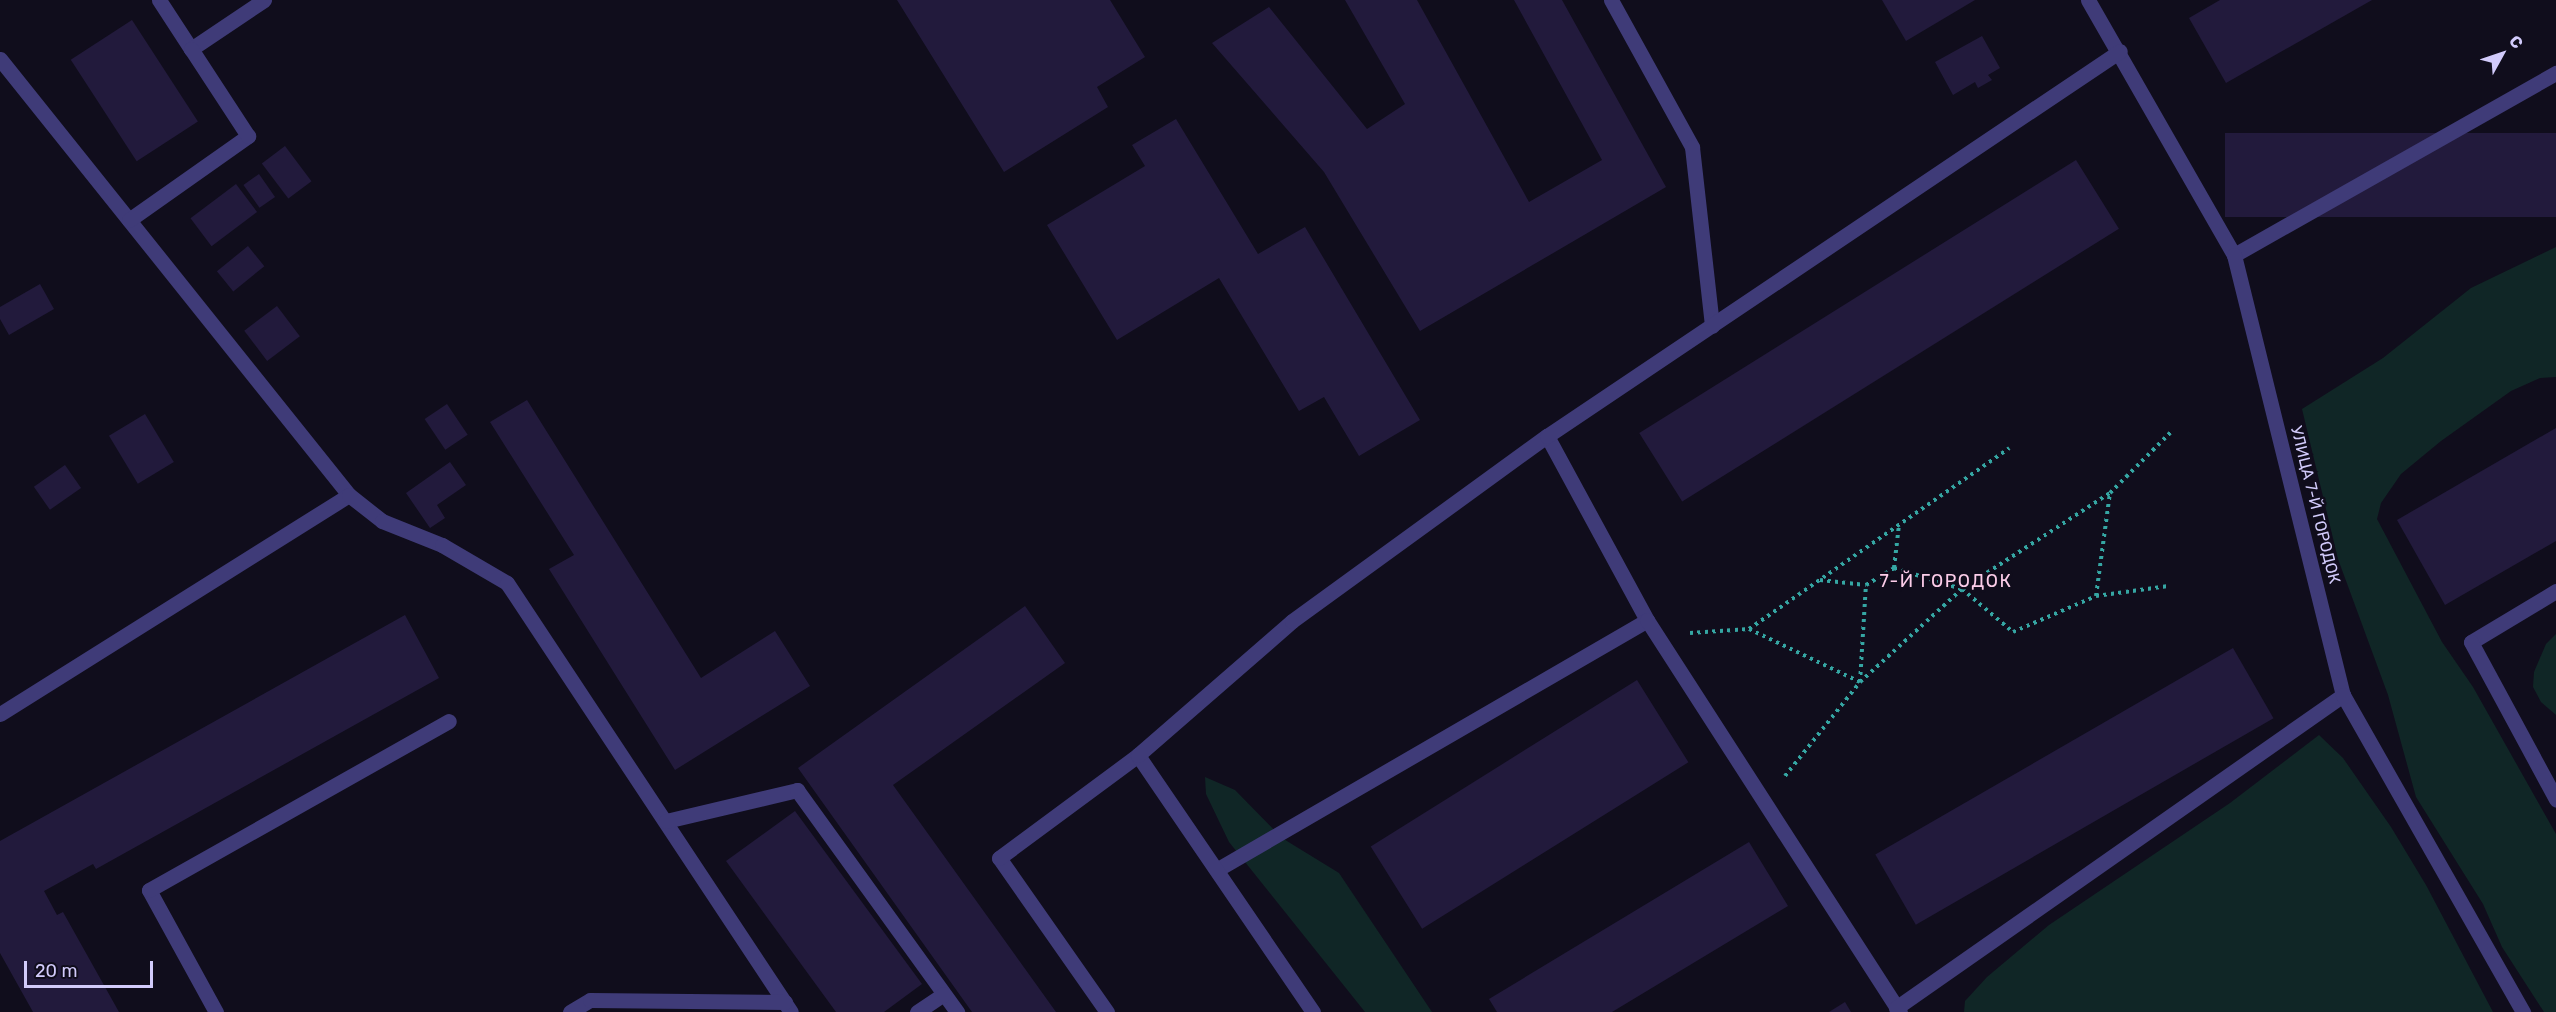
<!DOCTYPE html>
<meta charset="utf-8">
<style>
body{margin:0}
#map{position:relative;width:2556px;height:1012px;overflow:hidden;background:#100d1c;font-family:Rubik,sans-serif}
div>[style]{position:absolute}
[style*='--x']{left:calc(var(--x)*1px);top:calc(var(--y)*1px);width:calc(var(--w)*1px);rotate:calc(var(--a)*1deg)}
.green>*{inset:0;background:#102626}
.building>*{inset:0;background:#221a3c;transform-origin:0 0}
.path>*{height:4px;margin-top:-2px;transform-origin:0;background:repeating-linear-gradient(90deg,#35a6a3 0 3px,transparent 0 7.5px)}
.lane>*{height:15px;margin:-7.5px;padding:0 7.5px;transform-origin:7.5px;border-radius:7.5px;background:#3f3b78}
.street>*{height:15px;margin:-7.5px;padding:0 7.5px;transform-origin:7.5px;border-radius:7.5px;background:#3f3b78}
span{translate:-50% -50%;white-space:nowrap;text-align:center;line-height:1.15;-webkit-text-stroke:5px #100d1c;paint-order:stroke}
.street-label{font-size:16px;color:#d2cbfb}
.neighbourhood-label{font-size:18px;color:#fccde9;letter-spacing:1.5px}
.north{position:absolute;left:2472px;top:24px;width:60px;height:60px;-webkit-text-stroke:4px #100d1c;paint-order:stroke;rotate:50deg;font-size:16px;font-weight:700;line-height:24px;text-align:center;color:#d2cbfb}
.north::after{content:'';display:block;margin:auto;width:21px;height:27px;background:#d2cbfb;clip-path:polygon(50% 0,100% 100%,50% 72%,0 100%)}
.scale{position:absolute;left:24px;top:961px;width:129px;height:27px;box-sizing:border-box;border:3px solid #d2cbfb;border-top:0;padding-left:8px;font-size:18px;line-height:21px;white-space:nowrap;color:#d2cbfb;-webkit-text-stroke:4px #100d1c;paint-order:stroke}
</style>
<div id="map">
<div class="green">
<div style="clip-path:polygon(2556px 247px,2556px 377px,2540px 378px,2511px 391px,2441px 441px,2401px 474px,2381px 503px,2377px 519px,2442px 642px,2473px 687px,2556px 834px,2556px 1012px,2544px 1012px,2502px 947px,2483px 904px,2416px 797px,2388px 695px,2338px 559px,2302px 409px,2383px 358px,2471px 288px)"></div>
<div style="clip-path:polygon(2556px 634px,2556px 715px,2541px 702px,2533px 687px,2534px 672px,2546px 644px)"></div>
<div style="clip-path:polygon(2319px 735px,2343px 758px,2391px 827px,2426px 885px,2493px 1012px,1964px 1012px,1965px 1001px,1987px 977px,2049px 925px,2230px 803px)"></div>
<div style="clip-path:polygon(1205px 777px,1235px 790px,1282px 838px,1339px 873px,1432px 1012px,1365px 1012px,1229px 842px,1206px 794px)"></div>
</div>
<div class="building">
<div style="clip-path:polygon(897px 0,1110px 0,1145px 57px,1097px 87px,1108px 107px,1004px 172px)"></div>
<div style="clip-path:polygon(1345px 0,1417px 0,1529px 202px,1602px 160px,1514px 0,1562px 0,1666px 187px,1420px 331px,1324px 172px,1212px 43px,1269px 7px,1367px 129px,1405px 104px)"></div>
<div style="clip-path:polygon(1882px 0,1975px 0,1906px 41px)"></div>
<div style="clip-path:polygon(2220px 0,2372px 0,2226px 83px,2189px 18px)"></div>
<div style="left:132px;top:20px;width:121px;height:73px;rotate:57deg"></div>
<div style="clip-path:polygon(1982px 36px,2000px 68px,1988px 75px,1992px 80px,1978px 88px,1975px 82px,1953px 95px,1935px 62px)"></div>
<div style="clip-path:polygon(1176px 119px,1258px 254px,1305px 227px,1420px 420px,1359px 456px,1324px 397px,1299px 411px,1219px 278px,1117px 340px,1047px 225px,1145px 166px,1132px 145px)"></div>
<div style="left:2556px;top:133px;width:84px;height:331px;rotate:90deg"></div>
<div style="left:285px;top:146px;width:44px;height:29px;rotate:53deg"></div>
<div style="left:2076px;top:160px;width:81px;height:515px;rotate:58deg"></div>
<div style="left:259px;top:174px;width:28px;height:19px;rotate:55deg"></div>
<div style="left:236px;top:184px;width:35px;height:57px;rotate:53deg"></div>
<div style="left:248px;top:246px;width:26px;height:40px;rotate:51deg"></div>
<div style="clip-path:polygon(40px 284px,54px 309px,9px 335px,0 319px,0 307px)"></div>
<div style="left:277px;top:306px;width:38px;height:41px;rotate:53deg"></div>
<div style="clip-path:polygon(527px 400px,701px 678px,775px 631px,810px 686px,675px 770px,549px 569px,574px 555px,490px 422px)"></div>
<div style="left:447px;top:404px;width:37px;height:27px;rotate:56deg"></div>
<div style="left:145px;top:414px;width:56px;height:42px;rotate:59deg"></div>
<div style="clip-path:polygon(2556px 428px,2556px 541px,2445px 605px,2397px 520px)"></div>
<div style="clip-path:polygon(450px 462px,466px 485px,437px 505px,445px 518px,430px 528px,406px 493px)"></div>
<div style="left:65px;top:465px;width:28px;height:38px;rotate:55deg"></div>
<div style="clip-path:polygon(1025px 606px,1065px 663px,893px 785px,1056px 1012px,972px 1012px,798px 768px)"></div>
<div style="clip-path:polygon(405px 615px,439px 678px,96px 869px,93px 864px,44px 891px,57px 915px,63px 912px,119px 1012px,33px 1012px,0 953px,0 841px)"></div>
<div style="left:2233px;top:648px;width:81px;height:413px;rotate:60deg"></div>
<div style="left:1637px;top:680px;width:97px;height:314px;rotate:58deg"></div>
<div style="clip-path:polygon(795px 811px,922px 984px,884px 1012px,836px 1012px,726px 861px)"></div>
<div style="clip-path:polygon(1749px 842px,1788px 906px,1612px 1012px,1497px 1012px,1489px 999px)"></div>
<div style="clip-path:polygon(1845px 1002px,1851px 1012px,1829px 1012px)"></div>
</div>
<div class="path">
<div style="--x:1894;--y:568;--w:71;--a:17.2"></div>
<div style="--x:1962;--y:589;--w:176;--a:-33"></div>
<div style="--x:1820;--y:580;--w:46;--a:6.2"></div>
<div style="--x:1866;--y:585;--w:33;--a:-31"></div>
<div style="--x:1894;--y:568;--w:43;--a:-83.4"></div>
<div style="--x:2096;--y:596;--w:73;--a:-7.9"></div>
<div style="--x:1749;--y:629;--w:123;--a:25.5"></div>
<div style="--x:1860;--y:682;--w:97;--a:-86.5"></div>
<div style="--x:1690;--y:633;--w:59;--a:-3.9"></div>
<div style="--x:1749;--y:629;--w:317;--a:-34.8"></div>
<div style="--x:1785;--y:776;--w:120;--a:-51.4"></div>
<div style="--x:1860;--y:682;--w:138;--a:-42.4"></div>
<div style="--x:1962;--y:589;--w:67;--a:40.1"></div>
<div style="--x:2013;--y:632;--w:90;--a:-23.4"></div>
<div style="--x:2096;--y:596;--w:104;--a:-82.3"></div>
<div style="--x:2110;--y:493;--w:88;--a:-45"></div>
</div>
<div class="lane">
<div style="--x:159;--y:0;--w:59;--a:56.9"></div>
<div style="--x:191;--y:49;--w:88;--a:-33.9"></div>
<div style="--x:1611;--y:0;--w:168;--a:61.1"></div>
<div style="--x:1692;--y:147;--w:180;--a:83.6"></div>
<div style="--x:0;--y:59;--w:558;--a:51.32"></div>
<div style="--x:349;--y:495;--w:412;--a:147.9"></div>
<div style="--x:129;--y:220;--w:146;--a:-35.2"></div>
<div style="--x:248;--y:136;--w:104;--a:-123.2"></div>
<div style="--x:2234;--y:255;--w:370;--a:-29.5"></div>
<div style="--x:1547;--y:436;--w:209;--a:61.5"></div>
<div style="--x:349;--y:495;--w:42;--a:38.2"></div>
<div style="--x:382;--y:521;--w:65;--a:21.8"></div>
<div style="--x:442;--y:545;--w:75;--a:30.3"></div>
<div style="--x:507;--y:583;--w:514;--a:56.5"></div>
<div style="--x:2556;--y:591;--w:99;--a:149"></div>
<div style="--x:2471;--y:642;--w:179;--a:61.6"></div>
<div style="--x:666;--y:821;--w:135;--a:-13.3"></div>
<div style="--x:797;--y:790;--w:274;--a:54.2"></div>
<div style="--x:1218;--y:869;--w:496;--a:-30.1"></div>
<div style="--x:1647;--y:620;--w:467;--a:57.2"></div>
<div style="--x:1896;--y:1008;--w:546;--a:-35"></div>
<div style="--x:216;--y:1012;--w:139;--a:-118.8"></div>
<div style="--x:149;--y:890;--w:344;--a:-29.4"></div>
<div style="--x:570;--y:1012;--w:23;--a:-31"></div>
<div style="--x:590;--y:1000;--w:195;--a:0.6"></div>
<div style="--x:917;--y:1012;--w:32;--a:-34"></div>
<div style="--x:1107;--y:1012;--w:188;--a:-125"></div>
<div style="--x:999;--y:858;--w:173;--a:-36.5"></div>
</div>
<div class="street">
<div style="--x:2088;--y:0;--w:294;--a:60.2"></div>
<div style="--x:2234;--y:255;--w:453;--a:76.1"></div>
<div style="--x:2343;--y:695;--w:365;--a:60.4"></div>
<div style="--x:1313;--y:1012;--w:311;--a:-124.3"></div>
<div style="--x:1138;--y:755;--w:204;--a:-41"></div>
<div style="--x:1292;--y:621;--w:315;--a:-36"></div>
<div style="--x:1547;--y:436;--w:690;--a:-33.9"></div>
</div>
<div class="street-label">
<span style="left:2315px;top:505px;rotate:76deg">УЛИЦА 7-Й ГОРОДОК</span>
</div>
<div class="neighbourhood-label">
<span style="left:1946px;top:581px">7-Й ГОРОДОК</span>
</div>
<div class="north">С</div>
<div class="scale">20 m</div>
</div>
